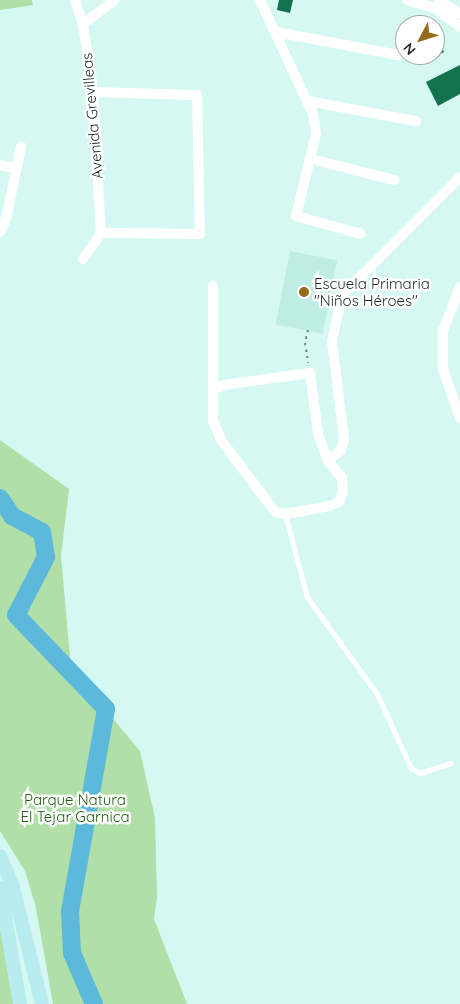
<!DOCTYPE html>
<meta charset="utf-8">
<style>
body{margin:0}
#map{position:relative;width:460px;height:1004px;overflow:hidden;background:#d5f9f2;font-family:Quicksand,sans-serif}
div>[style]{position:absolute}
[style*='--x']{left:calc(var(--x)*1px);top:calc(var(--y)*1px);width:calc(var(--w)*1px);rotate:calc(var(--a)*1deg)}
.built>*{inset:0;background:#bfece3;transform-origin:0 0}
.green>*{inset:0;background:#b0dfa7}
.river>*{height:18px;margin:-9px;padding:0 9px;transform-origin:9px;border-radius:9px;background:#5cb9dc}
.building>*{inset:0;background:#12724e}
.path>*{height:2px;margin-top:-1px;transform-origin:0;background:repeating-linear-gradient(90deg,#728985 0 2.5px,transparent 0 6.5px)}
.lane>*{height:5px;margin:-2.5px;padding:0 2.5px;transform-origin:2.5px;border-radius:2.5px;background:#fff}
.street>*{height:10px;margin:-5px;padding:0 5px;transform-origin:5px;border-radius:5px;background:#fff}
.secondary>*{height:14px;margin:-7px;padding:0 7px;transform-origin:7px;border-radius:7px;background:#b8ecef}
.dots>*{width:14px;height:14px;translate:-50% -50%;box-sizing:border-box;border:2px solid #fff;border-radius:50%}
span{translate:-50% -50%;white-space:nowrap;text-align:center;line-height:1.15;-webkit-text-stroke:5px #fff;paint-order:stroke}
.street-label{font-size:15px;color:#1e2b29}
.poi-label{font-size:15px;color:#1e2b29}
.left{translate:0 -50%;text-align:left}
.park-label{font-size:15px;color:#1e620f}
.north{position:absolute;left:395px;top:15px;width:50px;height:50px;box-sizing:border-box;background:#fff;border:1px solid #a5aaa9;border-radius:50%;rotate:230deg;font-size:14px;font-weight:700;line-height:20px;text-align:center;color:#1e2b29}
.north::after{content:'';display:block;margin:auto;width:18px;height:22px;background:#976b19;clip-path:polygon(50% 0,100% 100%,50% 72%,0 100%)}
</style>
<div id="map">
<div class="built">
<div style="left:290px;top:251px;width:48px;height:75px;rotate:11deg"></div>
</div>
<div class="green">
<div style="clip-path:polygon(0 0,32px 0,33px 5px,0 10px)"></div>
<div style="clip-path:polygon(0 440px,69px 489px,61px 556px,71px 668px,140px 751px,155px 818px,157px 897px,154px 919px,187px 1004px,53px 1004px,36px 908px,25px 871px,0 831px)"></div>
<div style="clip-path:polygon(0 924px,15px 1004px,0 1004px)"></div>
</div>
<div class="river">
<div style="--x:0;--y:498;--w:22;--a:56"></div>
<div style="--x:12;--y:516;--w:34;--a:28"></div>
<div style="--x:42;--y:532;--w:25;--a:81"></div>
<div style="--x:46;--y:557;--w:65;--a:117.3"></div>
<div style="--x:16;--y:615;--w:130;--a:46.2"></div>
<div style="--x:106;--y:709;--w:205;--a:100.1"></div>
<div style="--x:70;--y:911;--w:42;--a:87.3"></div>
<div style="--x:72;--y:953;--w:56;--a:66.7"></div>
</div>
<div class="building">
<div style="clip-path:polygon(279px 0,293px 0,290px 13px,277px 10px)"></div>
<div style="clip-path:polygon(435px 34px,444px 52px,435px 57px)"></div>
<div style="clip-path:polygon(460px 65px,460px 94px,438px 106px,426px 82px)"></div>
</div>
<div class="path">
<div style="--x:308;--y:330;--w:13;--a:103"></div>
<div style="--x:305;--y:343;--w:20;--a:81"></div>
</div>
<div class="lane">
<div style="--x:285;--y:514;--w:86;--a:75.2"></div>
<div style="--x:307;--y:597;--w:120;--a:54.2"></div>
<div style="--x:377;--y:694;--w:81;--a:65.3"></div>
<div style="--x:411;--y:768;--w:10;--a:29"></div>
<div style="--x:420;--y:773;--w:32;--a:-18"></div>
</div>
<div class="street">
<div style="--x:75;--y:0;--w:25;--a:72"></div>
<div style="--x:83;--y:24;--w:69;--a:81.6"></div>
<div style="--x:93;--y:92;--w:141;--a:86.8"></div>
<div style="--x:260;--y:0;--w:126;--a:65.1"></div>
<div style="--x:313;--y:114;--w:20;--a:81"></div>
<div style="--x:316;--y:134;--w:84;--a:103.7"></div>
<div style="--x:296;--y:216;--w:67;--a:15.5"></div>
<div style="--x:407;--y:0;--w:29;--a:16"></div>
<div style="--x:435;--y:8;--w:31;--a:37"></div>
<div style="--x:439;--y:0;--w:25;--a:34"></div>
<div style="--x:83;--y:24;--w:40;--a:-37"></div>
<div style="--x:276;--y:32;--w:124;--a:10.7"></div>
<div style="--x:93;--y:92;--w:104;--a:1.7"></div>
<div style="--x:197;--y:95;--w:139;--a:88.8"></div>
<div style="--x:200;--y:234;--w:99;--a:-179.4"></div>
<div style="--x:308;--y:101;--w:110;--a:10.5"></div>
<div style="--x:311;--y:159;--w:86;--a:14.2"></div>
<div style="--x:0;--y:165;--w:17;--a:13"></div>
<div style="--x:0;--y:232;--w:14;--a:-65"></div>
<div style="--x:6;--y:219;--w:74;--a:-78.2"></div>
<div style="--x:83;--y:259;--w:32;--a:-55"></div>
<div style="--x:213;--y:286;--w:135;--a:90"></div>
<div style="--x:213;--y:421;--w:21;--a:67"></div>
<div style="--x:221;--y:440;--w:90;--a:53.1"></div>
<div style="--x:275;--y:512;--w:10;--a:11"></div>
<div style="--x:285;--y:514;--w:46;--a:-10.1"></div>
<div style="--x:330;--y:506;--w:10;--a:-24"></div>
<div style="--x:339;--y:502;--w:11;--a:-68"></div>
<div style="--x:343;--y:492;--w:14;--a:-94"></div>
<div style="--x:342;--y:478;--w:22;--a:-129"></div>
<div style="--x:328;--y:461;--w:30;--a:-110"></div>
<div style="--x:318;--y:433;--w:61;--a:-97.6"></div>
<div style="--x:310;--y:373;--w:88;--a:172.1"></div>
<div style="--x:223;--y:385;--w:9;--a:153"></div>
<div style="--x:460;--y:287;--w:47;--a:111.1"></div>
<div style="--x:443;--y:331;--w:38;--a:90"></div>
<div style="--x:443;--y:369;--w:52;--a:70.9"></div>
<div style="--x:328;--y:461;--w:17;--a:-40"></div>
<div style="--x:341;--y:450;--w:10;--a:-73"></div>
<div style="--x:344;--y:440;--w:100;--a:-96.9"></div>
<div style="--x:332;--y:341;--w:47;--a:-77.7"></div>
<div style="--x:342;--y:295;--w:167;--a:-45"></div>
</div>
<div class="secondary">
<div style="--x:0;--y:856;--w:30;--a:67"></div>
<div style="--x:12;--y:884;--w:124;--a:76"></div>
<div style="--x:0;--y:888;--w:118;--a:80.2"></div>
</div>
<div class="dots">
<div style="left:304px;top:292px;background:#976b19"></div>
</div>
<div class="street-label">
<span style="left:92px;top:116px;rotate:-95deg">Avenida Grevilleas</span>
</div>
<div class="poi-label">
<span class="left" style="left:314px;top:292px">Escuela Primaria<br>''Niños Héroes''</span>
</div>
<div class="park-label">
<span style="left:75px;top:808px">Parque Natura<br>El Tejar Garnica</span>
</div>
<div class="north">N</div>
</div>
